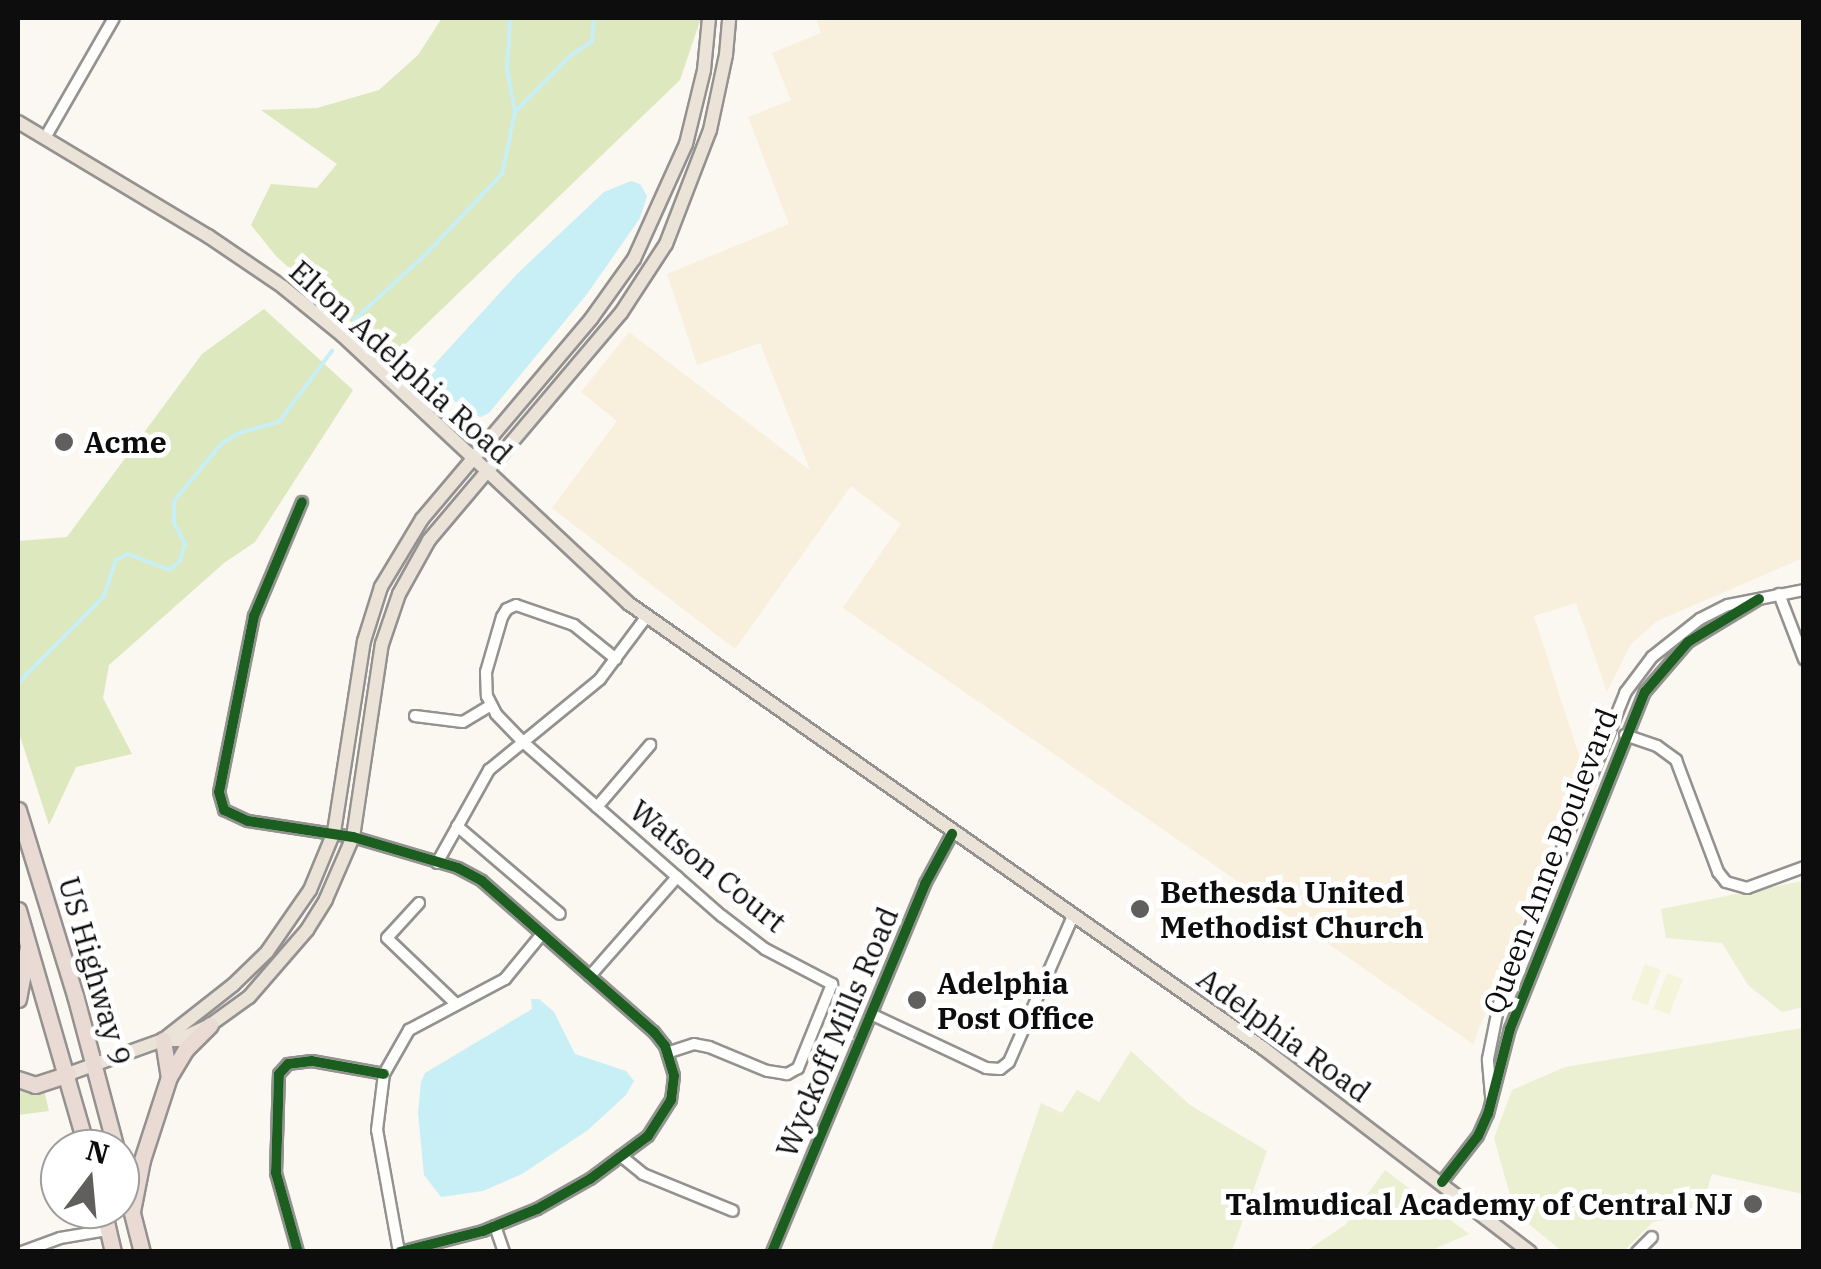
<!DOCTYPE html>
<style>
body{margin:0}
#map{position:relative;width:1821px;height:1269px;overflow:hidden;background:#fbf7f1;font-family:"IBM Plex Serif",serif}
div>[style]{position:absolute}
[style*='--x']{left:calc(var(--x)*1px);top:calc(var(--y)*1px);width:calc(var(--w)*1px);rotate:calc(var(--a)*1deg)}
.farmland>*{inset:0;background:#f8efdd}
.green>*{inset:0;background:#eaf0d1}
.forest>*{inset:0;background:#dde8be}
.pitch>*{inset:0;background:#f3f4da;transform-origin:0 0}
.water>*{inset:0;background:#c7eff5}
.stream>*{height:4px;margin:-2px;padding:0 2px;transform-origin:2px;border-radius:2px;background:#c7eff5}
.roads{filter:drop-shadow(2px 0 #949290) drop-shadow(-2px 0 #949290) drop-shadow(0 2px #949290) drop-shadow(0 -2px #949290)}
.minor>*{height:10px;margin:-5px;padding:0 5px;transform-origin:5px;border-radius:5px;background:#fefefd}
.major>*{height:12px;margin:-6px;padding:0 6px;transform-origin:6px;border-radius:6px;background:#ece3d8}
.highway>*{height:15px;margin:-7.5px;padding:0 7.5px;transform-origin:7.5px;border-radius:7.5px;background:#eadad4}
.cycleway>*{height:10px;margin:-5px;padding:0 5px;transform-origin:5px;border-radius:5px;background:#1b5e20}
.dots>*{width:28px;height:28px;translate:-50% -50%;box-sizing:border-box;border:5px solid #fff;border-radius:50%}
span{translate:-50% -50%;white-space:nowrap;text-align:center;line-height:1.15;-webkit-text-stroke:10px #fff;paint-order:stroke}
.street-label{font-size:30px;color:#0d0d0d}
.poi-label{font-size:30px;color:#0d0d0d;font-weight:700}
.left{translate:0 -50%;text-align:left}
.right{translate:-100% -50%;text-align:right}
.frame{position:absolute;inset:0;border:20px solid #0d0d0d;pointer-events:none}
.north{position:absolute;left:40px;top:1129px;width:100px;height:100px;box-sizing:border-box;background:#fff;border:2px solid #9e9e9e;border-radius:50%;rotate:16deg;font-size:28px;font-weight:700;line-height:40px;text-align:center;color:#0d0d0d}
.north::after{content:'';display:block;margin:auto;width:35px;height:45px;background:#605f5d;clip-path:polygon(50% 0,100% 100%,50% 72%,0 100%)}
</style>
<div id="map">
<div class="farmland">
<div style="clip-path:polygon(816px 18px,1803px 18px,1803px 558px,1657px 621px,1631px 644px,1607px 692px,1576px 603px,1534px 616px,1583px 768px,1473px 1044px,843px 608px,901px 524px,851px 486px,735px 649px,552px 508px,617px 421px,581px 392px,629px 332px,810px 470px,760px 343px,697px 365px,667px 274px,789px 224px,748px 117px,791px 100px,772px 53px,821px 33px)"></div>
</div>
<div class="green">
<div style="clip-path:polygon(1803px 881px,1803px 1007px,1782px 1012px,1748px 985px,1722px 943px,1666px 938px,1661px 909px)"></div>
<div style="clip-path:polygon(1803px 1028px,1803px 1194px,1712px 1174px,1700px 1214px,1653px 1222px,1624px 1251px,1562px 1251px,1515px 1213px,1494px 1138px,1512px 1090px,1565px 1067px)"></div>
<div style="clip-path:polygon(1131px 1051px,1190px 1105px,1267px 1151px,1232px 1251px,991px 1251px,1041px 1103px,1062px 1113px,1077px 1090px,1099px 1102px)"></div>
<div style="clip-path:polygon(1385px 1170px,1469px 1234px,1429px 1251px,1305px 1252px,1345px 1225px)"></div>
</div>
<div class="forest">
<div style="clip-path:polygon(442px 18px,701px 18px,680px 80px,390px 359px,276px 256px,251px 225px,271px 184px,317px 188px,337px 164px,261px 110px,317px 108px,379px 90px,418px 55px)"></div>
<div style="clip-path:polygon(264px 309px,353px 390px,255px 542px,224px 563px,109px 665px,103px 698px,132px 754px,76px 767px,49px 825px,18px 730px,18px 541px,67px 537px,202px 354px)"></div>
<div style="clip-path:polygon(18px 1085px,44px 1090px,49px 1111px,18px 1115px)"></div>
</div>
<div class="pitch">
<div style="left:1645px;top:964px;width:17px;height:38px;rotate:21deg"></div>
<div style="left:1667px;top:973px;width:17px;height:38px;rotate:21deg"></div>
</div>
<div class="water">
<div style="clip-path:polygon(631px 181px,640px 184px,647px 196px,640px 218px,587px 294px,489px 413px,481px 417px,469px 413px,429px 380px,431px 368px,518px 273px,604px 192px)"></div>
<div style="clip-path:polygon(531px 999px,539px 999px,554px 1012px,575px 1054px,626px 1071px,634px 1081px,626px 1095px,588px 1130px,522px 1174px,483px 1191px,441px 1197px,424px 1175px,418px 1113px,421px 1082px,425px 1073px,532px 1009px)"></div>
</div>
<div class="stream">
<div style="--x:515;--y:112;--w:77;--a:-45.5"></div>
<div style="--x:569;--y:57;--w:28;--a:-35"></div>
<div style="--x:592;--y:41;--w:23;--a:-85"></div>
<div style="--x:354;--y:320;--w:96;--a:-42.5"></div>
<div style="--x:425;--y:255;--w:112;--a:-46.5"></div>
<div style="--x:502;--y:174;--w:63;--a:-78.2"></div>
<div style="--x:515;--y:112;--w:44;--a:-100.5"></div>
<div style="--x:507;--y:69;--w:51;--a:-86.6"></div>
<div style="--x:18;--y:683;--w:122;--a:-45.3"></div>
<div style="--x:104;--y:596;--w:38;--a:-72"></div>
<div style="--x:116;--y:560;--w:13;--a:-27"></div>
<div style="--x:128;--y:554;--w:44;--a:21.3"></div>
<div style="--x:169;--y:570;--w:14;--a:-39"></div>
<div style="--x:180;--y:561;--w:18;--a:-74"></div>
<div style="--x:185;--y:544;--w:25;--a:-117"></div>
<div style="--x:174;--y:522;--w:21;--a:-90"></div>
<div style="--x:174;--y:501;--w:75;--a:-50.4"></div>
<div style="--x:222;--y:443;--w:20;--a:-30"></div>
<div style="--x:239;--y:433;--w:41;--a:-15.4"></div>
<div style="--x:279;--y:422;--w:89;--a:-53.3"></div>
</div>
<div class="roads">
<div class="minor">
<div style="--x:45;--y:138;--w:138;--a:-60.1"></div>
<div style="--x:302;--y:502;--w:124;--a:112.8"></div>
<div style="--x:254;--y:616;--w:179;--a:101.2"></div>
<div style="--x:219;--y:792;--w:19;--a:74"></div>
<div style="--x:224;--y:810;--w:26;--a:25"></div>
<div style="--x:248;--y:821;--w:106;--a:8.7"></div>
<div style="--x:353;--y:837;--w:109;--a:16.4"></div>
<div style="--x:458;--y:868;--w:27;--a:28"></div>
<div style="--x:482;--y:881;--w:229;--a:41.3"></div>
<div style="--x:654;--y:1032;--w:18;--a:52"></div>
<div style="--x:665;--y:1046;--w:31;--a:73"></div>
<div style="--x:674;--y:1076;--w:24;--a:97"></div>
<div style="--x:671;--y:1100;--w:43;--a:122.6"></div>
<div style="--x:648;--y:1136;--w:72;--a:143.4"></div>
<div style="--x:590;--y:1179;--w:61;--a:150.5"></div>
<div style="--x:537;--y:1209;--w:58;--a:157.8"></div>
<div style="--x:483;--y:1231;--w:86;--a:165.8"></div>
<div style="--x:1779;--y:594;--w:70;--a:69"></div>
<div style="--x:616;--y:659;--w:54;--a:-141"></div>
<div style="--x:574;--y:625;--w:61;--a:-161"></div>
<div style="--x:516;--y:605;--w:10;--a:156"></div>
<div style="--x:507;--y:609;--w:9;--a:122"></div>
<div style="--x:502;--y:617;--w:57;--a:106.2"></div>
<div style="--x:486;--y:672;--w:24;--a:88"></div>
<div style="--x:487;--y:696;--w:20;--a:63"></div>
<div style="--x:496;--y:714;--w:39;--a:46"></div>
<div style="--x:523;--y:742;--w:264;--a:41.2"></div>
<div style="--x:722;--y:916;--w:54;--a:37.5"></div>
<div style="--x:765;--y:949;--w:76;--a:27.6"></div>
<div style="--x:832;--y:984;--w:91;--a:112"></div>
<div style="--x:798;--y:1068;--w:13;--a:151"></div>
<div style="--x:787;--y:1074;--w:20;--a:-171"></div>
<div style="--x:767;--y:1071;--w:63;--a:-157.5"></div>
<div style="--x:709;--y:1047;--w:15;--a:-169"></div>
<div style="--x:694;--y:1044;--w:28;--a:162"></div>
<div style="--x:415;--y:716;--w:48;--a:7.1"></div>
<div style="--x:463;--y:722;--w:33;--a:-31"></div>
<div style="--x:1625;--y:735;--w:34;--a:19"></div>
<div style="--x:1657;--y:746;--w:24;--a:36"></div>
<div style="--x:1676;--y:760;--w:120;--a:69.4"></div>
<div style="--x:1718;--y:872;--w:13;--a:51"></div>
<div style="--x:1726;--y:882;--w:22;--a:16"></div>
<div style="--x:1747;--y:888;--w:61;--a:-20.2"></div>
<div style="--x:597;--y:807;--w:82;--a:-49.5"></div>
<div style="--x:457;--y:826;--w:135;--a:40.5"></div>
<div style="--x:437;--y:863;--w:107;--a:-60.8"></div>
<div style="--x:489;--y:770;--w:144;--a:-39.3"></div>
<div style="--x:600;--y:679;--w:79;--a:-53.3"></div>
<div style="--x:419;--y:903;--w:47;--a:132.4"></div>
<div style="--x:387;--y:938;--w:95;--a:43.7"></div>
<div style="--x:590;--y:976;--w:132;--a:-48.7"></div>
<div style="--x:873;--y:1015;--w:125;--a:25.1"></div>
<div style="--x:986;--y:1068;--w:14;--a:4"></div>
<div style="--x:1000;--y:1069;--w:11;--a:-38"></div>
<div style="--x:1009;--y:1062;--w:159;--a:-66.3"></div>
<div style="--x:1491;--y:1096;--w:37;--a:-95"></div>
<div style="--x:1488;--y:1059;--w:56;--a:-78.7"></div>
<div style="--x:1499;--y:1004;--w:336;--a:-67.9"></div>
<div style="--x:1625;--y:693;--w:45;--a:-53.1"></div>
<div style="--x:1652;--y:657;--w:61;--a:-38.4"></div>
<div style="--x:1700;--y:619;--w:31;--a:-27"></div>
<div style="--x:1728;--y:605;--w:77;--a:-11.2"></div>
<div style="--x:621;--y:1156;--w:28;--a:39"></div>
<div style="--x:643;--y:1174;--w:97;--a:22.3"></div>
<div style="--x:1442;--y:1182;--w:58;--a:-52"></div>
<div style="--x:1478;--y:1136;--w:24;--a:-66"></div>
<div style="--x:1488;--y:1114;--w:88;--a:-75.5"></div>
<div style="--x:1510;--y:1029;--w:363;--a:-68.2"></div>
<div style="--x:1645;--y:692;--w:66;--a:-49.3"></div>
<div style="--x:1688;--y:642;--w:83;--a:-31.2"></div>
<div style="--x:495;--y:1226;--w:28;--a:71"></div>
<div style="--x:22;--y:1252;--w:40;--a:-20.2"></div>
<div style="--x:60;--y:1238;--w:49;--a:-9.5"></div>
<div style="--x:298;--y:1252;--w:82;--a:-105.6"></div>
<div style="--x:276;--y:1173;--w:99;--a:-88.3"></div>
<div style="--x:279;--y:1074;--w:13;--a:-48"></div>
<div style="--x:288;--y:1064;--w:24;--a:-7"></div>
<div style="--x:312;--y:1061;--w:73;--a:10.2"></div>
<div style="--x:399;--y:1252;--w:124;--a:-100.2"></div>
<div style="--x:377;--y:1130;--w:56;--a:-82.9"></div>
<div style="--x:384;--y:1074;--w:51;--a:-60.4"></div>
<div style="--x:409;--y:1030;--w:109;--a:-28"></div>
<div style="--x:505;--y:979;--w:58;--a:-50.6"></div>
<div style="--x:772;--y:1252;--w:399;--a:-67.4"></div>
<div style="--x:925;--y:884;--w:57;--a:-61.6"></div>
<div style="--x:1637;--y:1252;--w:21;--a:-45"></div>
</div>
<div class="major">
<div style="--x:18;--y:122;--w:222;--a:31"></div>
<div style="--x:208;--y:236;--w:91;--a:34.2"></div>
<div style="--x:283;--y:287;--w:77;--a:39.2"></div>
<div style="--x:343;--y:336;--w:391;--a:43.1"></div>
<div style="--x:628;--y:603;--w:775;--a:35.02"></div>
<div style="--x:1263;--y:1048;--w:336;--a:37.4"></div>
<div style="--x:163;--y:1040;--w:89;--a:-38.2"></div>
<div style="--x:233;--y:985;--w:47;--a:-44.1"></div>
<div style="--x:267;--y:952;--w:75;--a:-55.3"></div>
<div style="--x:310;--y:890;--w:63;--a:-67.5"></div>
<div style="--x:334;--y:832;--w:193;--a:-81.1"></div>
<div style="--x:364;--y:641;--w:57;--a:-72.5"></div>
<div style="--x:381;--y:587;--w:79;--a:-58.9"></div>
<div style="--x:422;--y:519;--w:262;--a:-49.8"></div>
<div style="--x:591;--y:319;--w:74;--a:-54.4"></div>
<div style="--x:634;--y:259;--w:126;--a:-65.7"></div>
<div style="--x:686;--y:144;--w:76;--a:-76.3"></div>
<div style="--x:704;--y:70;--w:52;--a:-84.5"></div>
<div style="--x:68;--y:1074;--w:101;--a:-19.7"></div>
<div style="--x:163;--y:1040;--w:15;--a:0"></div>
<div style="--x:178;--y:1040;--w:35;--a:-25"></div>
<div style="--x:210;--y:1025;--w:48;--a:-35.7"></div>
<div style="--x:249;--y:997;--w:89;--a:-49.1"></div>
<div style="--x:307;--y:930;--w:36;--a:-58"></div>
<div style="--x:326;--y:899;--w:68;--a:-66.5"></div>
<div style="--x:353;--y:837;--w:195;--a:-81.5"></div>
<div style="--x:382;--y:644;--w:53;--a:-71.2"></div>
<div style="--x:399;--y:594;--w:62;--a:-60.9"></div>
<div style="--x:429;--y:540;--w:297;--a:-49.8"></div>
<div style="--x:621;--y:313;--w:82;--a:-56.9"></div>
<div style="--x:666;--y:244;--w:122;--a:-68.9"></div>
<div style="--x:710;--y:130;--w:77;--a:-78"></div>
<div style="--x:726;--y:55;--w:37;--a:-85"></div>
</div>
<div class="highway">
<div style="--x:18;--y:810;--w:194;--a:72.9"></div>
<div style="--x:75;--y:995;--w:159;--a:75.1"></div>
<div style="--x:18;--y:910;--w:249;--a:73.9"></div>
<div style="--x:18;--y:999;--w:53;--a:-79.1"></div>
<div style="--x:163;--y:1040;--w:37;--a:81"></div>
<div style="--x:18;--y:1079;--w:18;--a:19"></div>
<div style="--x:35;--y:1085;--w:35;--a:-18"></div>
<div style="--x:120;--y:1166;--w:89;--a:75.7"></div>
<div style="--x:103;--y:1209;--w:44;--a:76.9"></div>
<div style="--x:132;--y:1211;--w:52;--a:-78.9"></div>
<div style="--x:142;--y:1160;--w:87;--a:-72"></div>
<div style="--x:169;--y:1077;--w:33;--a:-59"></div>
<div style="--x:186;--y:1049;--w:34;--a:-45"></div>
</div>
</div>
<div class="cycleway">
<div style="--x:302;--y:502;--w:124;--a:112.8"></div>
<div style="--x:254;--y:616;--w:179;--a:101.2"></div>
<div style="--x:219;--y:792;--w:19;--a:74"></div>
<div style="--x:224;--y:810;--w:26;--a:25"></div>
<div style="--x:248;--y:821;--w:106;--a:8.7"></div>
<div style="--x:353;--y:837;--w:109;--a:16.4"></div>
<div style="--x:458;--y:868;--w:27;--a:28"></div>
<div style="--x:482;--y:881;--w:229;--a:41.3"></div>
<div style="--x:654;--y:1032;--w:18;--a:52"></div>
<div style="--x:665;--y:1046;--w:31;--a:73"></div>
<div style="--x:674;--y:1076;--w:24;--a:97"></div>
<div style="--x:671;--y:1100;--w:43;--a:122.6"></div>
<div style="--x:648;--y:1136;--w:72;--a:143.4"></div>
<div style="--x:590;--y:1179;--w:61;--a:150.5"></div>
<div style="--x:537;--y:1209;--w:58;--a:157.8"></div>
<div style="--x:483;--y:1231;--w:86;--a:165.8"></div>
<div style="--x:1442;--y:1182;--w:58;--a:-52"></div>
<div style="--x:1478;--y:1136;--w:24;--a:-66"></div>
<div style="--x:1488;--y:1114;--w:88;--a:-75.5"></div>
<div style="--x:1510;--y:1029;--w:363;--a:-68.2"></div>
<div style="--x:1645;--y:692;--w:66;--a:-49.3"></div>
<div style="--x:1688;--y:642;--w:83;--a:-31.2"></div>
<div style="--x:298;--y:1252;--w:82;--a:-105.6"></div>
<div style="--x:276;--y:1173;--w:99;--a:-88.3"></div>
<div style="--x:279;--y:1074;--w:13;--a:-48"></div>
<div style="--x:288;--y:1064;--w:24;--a:-7"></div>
<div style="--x:312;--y:1061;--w:73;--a:10.2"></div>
<div style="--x:772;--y:1252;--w:399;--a:-67.4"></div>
<div style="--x:925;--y:884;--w:57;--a:-61.6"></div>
</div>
<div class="dots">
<div style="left:64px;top:442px;background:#605f5d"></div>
<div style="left:1140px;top:909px;background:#605f5d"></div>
<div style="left:917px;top:1000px;background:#605f5d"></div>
<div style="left:1753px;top:1204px;background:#605f5d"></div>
</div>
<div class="street-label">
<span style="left:401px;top:362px;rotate:42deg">Elton Adelphia Road</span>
<span style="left:1550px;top:861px;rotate:-69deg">Queen Anne Boulevard</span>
<span style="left:708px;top:866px;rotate:39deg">Watson Court</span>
<span style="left:95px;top:971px;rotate:74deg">US Highway 9</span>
<span style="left:837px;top:1032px;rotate:-67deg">Wyckoff Mills Road</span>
<span style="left:1284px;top:1035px;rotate:36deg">Adelphia Road</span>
</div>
<div class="poi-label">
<span class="left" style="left:84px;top:442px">Acme</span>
<span class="left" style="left:1160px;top:909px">Bethesda United<br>Methodist Church</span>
<span class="left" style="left:937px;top:1000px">Adelphia<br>Post Office</span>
<span class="right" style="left:1733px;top:1204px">Talmudical Academy of Central NJ</span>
</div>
<div class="frame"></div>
<div class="north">N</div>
</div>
